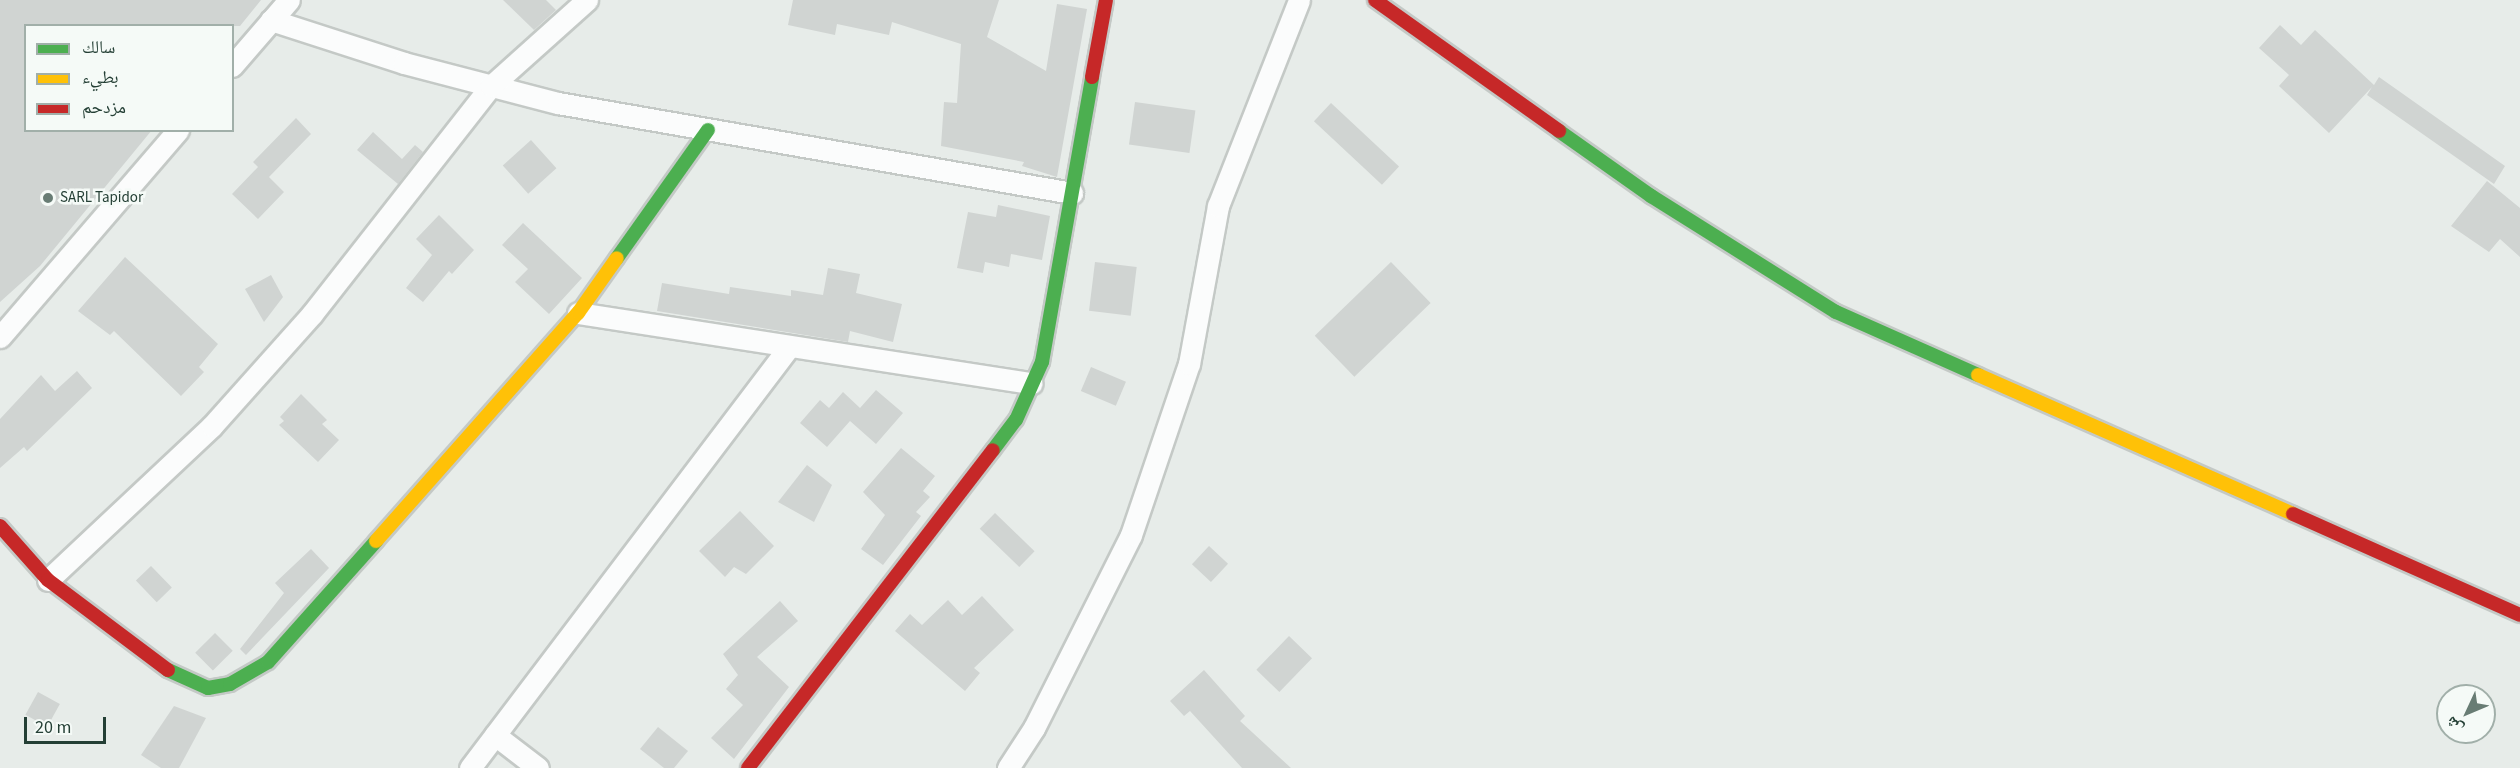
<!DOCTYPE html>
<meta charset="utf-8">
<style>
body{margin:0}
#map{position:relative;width:2520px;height:768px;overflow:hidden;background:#e7ece9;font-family:"Source Sans 3","Noto Naskh Arabic",sans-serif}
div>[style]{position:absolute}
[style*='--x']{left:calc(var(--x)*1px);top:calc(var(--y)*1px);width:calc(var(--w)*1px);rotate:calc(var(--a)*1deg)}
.building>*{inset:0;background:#d0d4d2;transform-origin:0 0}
.roads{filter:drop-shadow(2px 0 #c4c9c6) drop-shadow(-2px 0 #c4c9c6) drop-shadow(0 2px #c4c9c6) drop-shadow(0 -2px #c4c9c6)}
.street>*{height:21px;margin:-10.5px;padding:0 10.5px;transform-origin:10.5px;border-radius:10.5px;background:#fbfcfc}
.fast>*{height:14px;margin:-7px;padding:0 7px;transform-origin:7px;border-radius:7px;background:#4caf50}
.slow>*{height:14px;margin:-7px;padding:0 7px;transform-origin:7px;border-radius:7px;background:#ffc107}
.jam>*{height:14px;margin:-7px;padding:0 7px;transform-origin:7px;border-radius:7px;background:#c62828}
.dots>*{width:16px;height:16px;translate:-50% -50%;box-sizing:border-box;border:3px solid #f5faf7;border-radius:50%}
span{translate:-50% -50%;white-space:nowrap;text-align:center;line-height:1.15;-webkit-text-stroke:5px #f5faf7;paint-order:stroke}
.poi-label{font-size:15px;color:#243f35}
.left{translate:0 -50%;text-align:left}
.legend{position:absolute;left:24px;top:24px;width:210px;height:108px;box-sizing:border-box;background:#f5faf7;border:2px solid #a1afa9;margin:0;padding:8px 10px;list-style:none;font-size:18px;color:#243f35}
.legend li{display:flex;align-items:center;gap:12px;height:30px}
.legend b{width:30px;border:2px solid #a1afa9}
.north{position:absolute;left:2436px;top:684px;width:60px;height:60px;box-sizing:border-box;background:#f5faf7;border:2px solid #a1afa9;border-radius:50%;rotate:226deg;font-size:16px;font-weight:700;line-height:24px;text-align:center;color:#243f35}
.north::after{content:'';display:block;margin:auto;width:21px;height:27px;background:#687c74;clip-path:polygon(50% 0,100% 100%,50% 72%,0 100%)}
.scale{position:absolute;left:24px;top:717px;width:82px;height:27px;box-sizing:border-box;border:3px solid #243f35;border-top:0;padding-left:8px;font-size:18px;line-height:21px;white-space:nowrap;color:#243f35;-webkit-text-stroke:4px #f5faf7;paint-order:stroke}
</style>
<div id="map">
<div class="building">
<div style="clip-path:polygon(0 0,261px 0,240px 26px,26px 26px,26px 130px,152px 130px,40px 266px,0 302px)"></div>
<div style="clip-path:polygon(503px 0,546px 0,556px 10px,534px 30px)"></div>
<div style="clip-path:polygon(793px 0,999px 0,987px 37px,1046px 71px,1057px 4px,1087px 9px,1057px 177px,1022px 166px,1024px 162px,941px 146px,944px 102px,957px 103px,961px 44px,892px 22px,889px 35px,837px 24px,835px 35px,788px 25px)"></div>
<div style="clip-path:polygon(2280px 25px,2301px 45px,2315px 30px,2374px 85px,2379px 77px,2505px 166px,2494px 184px,2367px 95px,2372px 87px,2329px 133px,2279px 86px,2289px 75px,2259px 48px)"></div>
<div style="left:1135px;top:102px;width:61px;height:43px;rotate:8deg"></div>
<div style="left:1331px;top:103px;width:93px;height:25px;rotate:43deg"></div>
<div style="clip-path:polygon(296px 118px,311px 134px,269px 177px,284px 192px,258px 219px,232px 194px,258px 167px,253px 162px)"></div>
<div style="clip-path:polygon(373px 132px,402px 159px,415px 145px,423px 152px,398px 184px,357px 150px)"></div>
<div style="left:531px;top:140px;width:38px;height:38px;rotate:48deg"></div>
<div style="clip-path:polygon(2487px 181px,2520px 208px,2520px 257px,2500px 239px,2489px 252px,2451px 226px)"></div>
<div style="clip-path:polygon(998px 205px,1050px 216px,1042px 260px,1011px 254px,1009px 267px,985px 262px,983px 273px,957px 268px,968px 212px,996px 217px)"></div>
<div style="clip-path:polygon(439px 215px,474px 250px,452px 274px,449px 271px,423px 302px,406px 288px,432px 255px,416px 239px)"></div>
<div style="clip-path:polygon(523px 223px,582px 278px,549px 314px,515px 282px,528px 269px,502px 245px)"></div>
<div style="clip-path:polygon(125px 257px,218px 344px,199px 367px,204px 372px,181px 396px,114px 331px,110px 335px,78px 311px)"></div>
<div style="left:1095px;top:262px;width:42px;height:49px;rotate:7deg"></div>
<div style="left:1391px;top:262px;width:57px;height:106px;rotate:46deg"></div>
<div style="clip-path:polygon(828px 268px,860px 274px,856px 293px,902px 304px,893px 342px,850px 331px,848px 342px,657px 311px,662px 283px,729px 294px,730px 287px,791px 296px,791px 290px,823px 295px)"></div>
<div style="clip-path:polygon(271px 275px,283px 297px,264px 322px,245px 289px)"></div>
<div style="left:1091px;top:367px;width:38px;height:26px;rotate:23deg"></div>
<div style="clip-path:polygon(77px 371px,92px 388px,27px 451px,24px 447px,0 468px,0 419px,41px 375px,55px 391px)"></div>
<div style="clip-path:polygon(876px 390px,903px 413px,876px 444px,850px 421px,827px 447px,800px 423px,820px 400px,829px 408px,843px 392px,860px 408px)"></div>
<div style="clip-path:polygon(301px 394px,327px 420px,322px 424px,339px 440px,318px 462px,279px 425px,284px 421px,280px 417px)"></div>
<div style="clip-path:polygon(901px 448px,935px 476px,923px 491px,930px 497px,916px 512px,921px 516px,883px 565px,861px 549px,885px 515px,863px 492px)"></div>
<div style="clip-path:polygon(807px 465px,832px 485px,814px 522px,778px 502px)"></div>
<div style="clip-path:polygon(740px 511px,774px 546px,746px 574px,734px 567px,725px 577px,699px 551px)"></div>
<div style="left:995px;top:513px;width:55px;height:22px;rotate:44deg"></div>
<div style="left:1209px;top:546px;width:26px;height:25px;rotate:43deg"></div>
<div style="clip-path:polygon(311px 549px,329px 568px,246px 655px,240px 649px,284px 593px,275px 583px)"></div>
<div style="left:151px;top:566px;width:30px;height:21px;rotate:46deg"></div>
<div style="clip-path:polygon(982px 596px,1014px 630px,974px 668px,980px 673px,965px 691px,895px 631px,910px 614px,922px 625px,948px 600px,962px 615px)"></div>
<div style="clip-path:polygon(780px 601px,798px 621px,757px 657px,789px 687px,734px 759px,711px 738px,743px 705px,726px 689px,738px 675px,723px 654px)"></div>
<div style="left:215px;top:633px;width:25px;height:28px;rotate:45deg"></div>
<div style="left:1289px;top:636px;width:32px;height:47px;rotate:44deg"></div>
<div style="clip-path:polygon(1204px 670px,1245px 716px,1240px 721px,1291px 768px,1242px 768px,1190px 711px,1184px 716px,1170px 701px)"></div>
<div style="left:38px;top:692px;width:25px;height:26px;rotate:29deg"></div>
<div style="clip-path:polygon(174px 706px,206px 718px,179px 768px,161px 768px,141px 755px)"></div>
<div style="clip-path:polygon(658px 727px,688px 751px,674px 768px,664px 768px,640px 749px)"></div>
</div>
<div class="roads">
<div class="street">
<div style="--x:271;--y:20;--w:140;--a:17.9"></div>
<div style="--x:404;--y:63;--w:159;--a:14.6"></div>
<div style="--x:558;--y:103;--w:522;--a:9.93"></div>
<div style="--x:232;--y:66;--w:87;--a:-49.2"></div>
<div style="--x:578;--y:313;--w:459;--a:8.8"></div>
<div style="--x:0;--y:337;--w:273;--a:-49.3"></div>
<div style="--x:48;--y:580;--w:225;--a:-43.2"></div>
<div style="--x:212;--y:426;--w:150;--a:-48.2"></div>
<div style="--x:312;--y:314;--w:290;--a:-51.9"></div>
<div style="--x:491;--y:86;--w:129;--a:-41.9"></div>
<div style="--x:495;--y:735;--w:54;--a:37.5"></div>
<div style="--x:470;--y:768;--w:528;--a:-52.85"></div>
<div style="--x:1008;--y:768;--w:48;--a:-57"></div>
<div style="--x:1034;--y:728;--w:216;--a:-63.3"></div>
<div style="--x:1131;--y:535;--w:181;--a:-71.3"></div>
<div style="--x:1189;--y:364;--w:161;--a:-79.6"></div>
<div style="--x:1218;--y:206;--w:221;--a:-68.5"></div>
</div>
<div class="fast">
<div style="--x:1559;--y:131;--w:113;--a:35.2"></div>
<div style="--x:1651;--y:196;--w:218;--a:32.1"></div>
<div style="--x:1836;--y:312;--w:155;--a:23.9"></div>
<div style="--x:617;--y:258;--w:157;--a:-54.6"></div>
<div style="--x:993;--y:450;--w:38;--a:-53"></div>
<div style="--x:1016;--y:420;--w:64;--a:-65.9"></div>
<div style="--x:1042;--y:362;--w:289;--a:-80"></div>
<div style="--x:168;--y:670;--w:44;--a:24.2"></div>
<div style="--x:208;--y:688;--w:22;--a:-10"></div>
<div style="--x:230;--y:684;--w:44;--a:-30.1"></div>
<div style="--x:268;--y:662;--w:162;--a:-48.2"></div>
</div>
<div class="slow">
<div style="--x:1978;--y:375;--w:344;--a:23.8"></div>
<div style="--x:376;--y:541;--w:305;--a:-48.5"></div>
<div style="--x:578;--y:313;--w:67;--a:-54.7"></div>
</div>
<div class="jam">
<div style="--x:1375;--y:0;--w:226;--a:35.4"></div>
<div style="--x:1092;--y:77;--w:78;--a:-79.7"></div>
<div style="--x:2293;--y:514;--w:248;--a:24"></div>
<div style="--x:0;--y:526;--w:72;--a:48.4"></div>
<div style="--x:48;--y:580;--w:150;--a:36.9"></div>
<div style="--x:748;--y:768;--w:401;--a:-52.4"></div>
</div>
</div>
<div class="dots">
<div style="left:48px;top:198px;background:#687c74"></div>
</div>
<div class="poi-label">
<span class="left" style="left:60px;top:198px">SARL Tapidor</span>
</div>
<ul class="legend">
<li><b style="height:8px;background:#4caf50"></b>سالك</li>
<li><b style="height:8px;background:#ffc107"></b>بطيء</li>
<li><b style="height:8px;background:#c62828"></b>مزدحم</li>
</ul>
<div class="north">ش</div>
<div class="scale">20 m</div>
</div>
